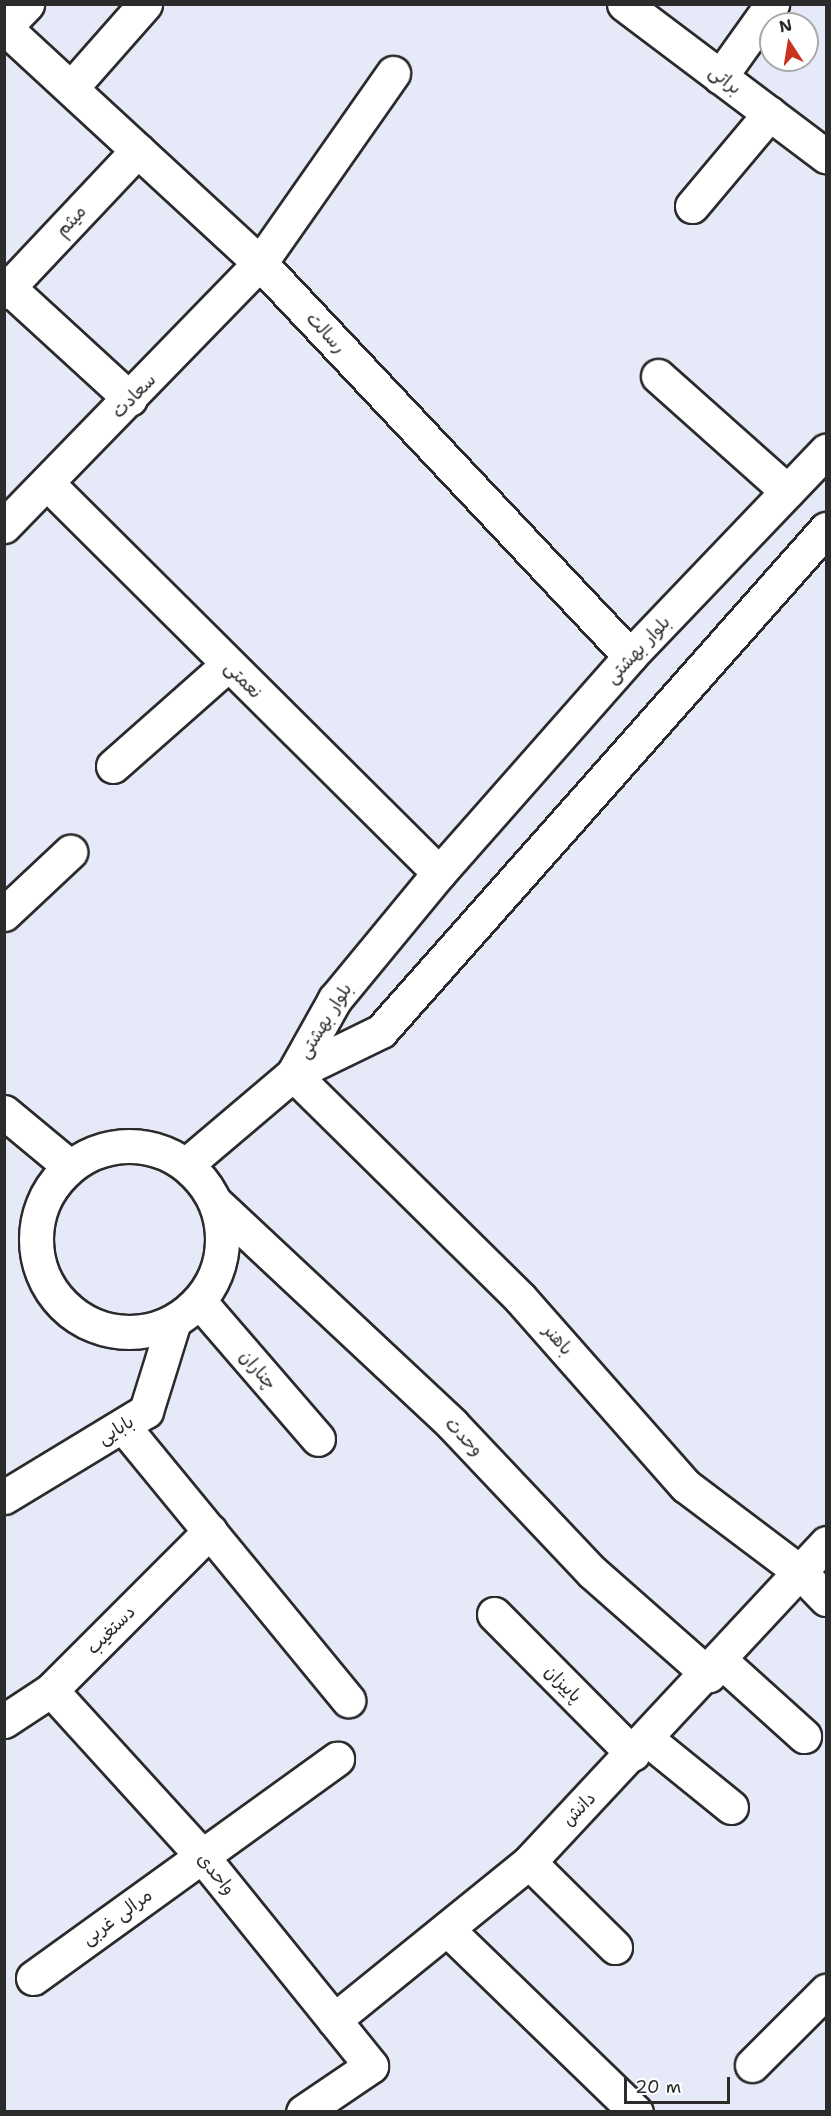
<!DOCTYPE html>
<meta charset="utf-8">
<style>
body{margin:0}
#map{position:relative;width:831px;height:2116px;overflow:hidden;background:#e5e9f8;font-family:"Shantell Sans","Playpen Sans Arabic",sans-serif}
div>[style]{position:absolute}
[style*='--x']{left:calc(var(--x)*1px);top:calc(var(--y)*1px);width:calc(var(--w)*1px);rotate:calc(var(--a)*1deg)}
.roads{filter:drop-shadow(2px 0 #2b2b2b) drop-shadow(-2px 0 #2b2b2b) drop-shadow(0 2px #2b2b2b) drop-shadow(0 -2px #2b2b2b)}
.minor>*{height:33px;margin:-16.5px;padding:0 16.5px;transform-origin:16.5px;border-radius:16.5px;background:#fff}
.major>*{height:33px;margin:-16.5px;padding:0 16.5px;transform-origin:16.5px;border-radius:16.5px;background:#fff}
.major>.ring{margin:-16.5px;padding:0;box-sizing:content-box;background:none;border:33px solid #fff;border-radius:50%}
span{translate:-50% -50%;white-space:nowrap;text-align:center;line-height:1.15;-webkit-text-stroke:5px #fff;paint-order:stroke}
.street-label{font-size:18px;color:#2b2b2b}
.frame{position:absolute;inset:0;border:6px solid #2b2b2b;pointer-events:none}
.north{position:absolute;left:759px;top:12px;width:60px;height:60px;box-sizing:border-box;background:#fff;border:2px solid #aaa;border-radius:50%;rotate:348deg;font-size:16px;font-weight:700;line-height:24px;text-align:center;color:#2b2b2b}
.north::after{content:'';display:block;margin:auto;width:21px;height:27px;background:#c8321e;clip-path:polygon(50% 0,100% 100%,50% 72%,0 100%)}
.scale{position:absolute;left:624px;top:2077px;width:106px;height:27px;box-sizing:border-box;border:3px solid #2b2b2b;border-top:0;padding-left:8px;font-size:18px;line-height:21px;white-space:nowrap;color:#2b2b2b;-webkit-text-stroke:4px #fff;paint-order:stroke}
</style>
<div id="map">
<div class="roads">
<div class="minor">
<div style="--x:624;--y:4;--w:253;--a:37"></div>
<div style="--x:4;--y:27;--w:348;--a:42.7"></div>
<div style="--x:260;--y:263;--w:540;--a:46.73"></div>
<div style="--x:5;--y:27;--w:32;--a:-46"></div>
<div style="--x:720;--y:77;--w:90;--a:-54.5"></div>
<div style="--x:71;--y:88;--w:112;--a:-48.6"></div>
<div style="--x:692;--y:206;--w:121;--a:-50"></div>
<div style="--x:9;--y:288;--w:164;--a:42.5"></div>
<div style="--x:4;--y:292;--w:195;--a:-46.7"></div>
<div style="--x:658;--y:376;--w:173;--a:41.7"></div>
<div style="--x:49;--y:485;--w:550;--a:44.85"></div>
<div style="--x:4;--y:526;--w:367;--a:-45.8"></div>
<div style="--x:260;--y:263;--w:232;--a:-55"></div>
<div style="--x:113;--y:766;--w:152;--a:-41.5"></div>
<div style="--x:4;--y:914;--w:91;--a:-43.2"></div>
<div style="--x:293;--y:1074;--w:319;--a:44.6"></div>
<div style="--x:520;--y:1298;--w:251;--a:48.6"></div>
<div style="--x:686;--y:1486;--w:141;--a:37"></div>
<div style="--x:799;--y:1571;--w:39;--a:46"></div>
<div style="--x:215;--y:1202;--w:325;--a:43.1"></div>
<div style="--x:452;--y:1424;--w:204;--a:46.6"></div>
<div style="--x:592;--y:1572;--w:156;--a:41.4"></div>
<div style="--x:199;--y:1301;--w:182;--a:49.2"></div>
<div style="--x:123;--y:1426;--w:355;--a:50.6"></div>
<div style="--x:4;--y:1497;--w:166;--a:-31.2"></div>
<div style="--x:146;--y:1411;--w:94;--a:-72.7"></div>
<div style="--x:494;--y:1614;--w:197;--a:45.2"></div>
<div style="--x:721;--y:1661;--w:112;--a:42.1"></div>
<div style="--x:51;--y:1690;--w:223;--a:47.7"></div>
<div style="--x:201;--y:1855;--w:271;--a:51.1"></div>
<div style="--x:371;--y:2066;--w:82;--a:145.9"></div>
<div style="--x:4;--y:1721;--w:56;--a:-33.4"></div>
<div style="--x:51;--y:1690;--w:225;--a:-45"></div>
<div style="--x:647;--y:1739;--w:108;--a:39"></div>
<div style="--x:529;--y:1862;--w:121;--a:44.7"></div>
<div style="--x:447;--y:1929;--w:263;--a:44.1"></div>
<div style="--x:33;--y:1978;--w:375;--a:-35.8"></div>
<div style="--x:334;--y:2020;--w:251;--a:-39"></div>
<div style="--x:529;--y:1862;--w:436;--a:-47"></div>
<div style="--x:752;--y:2065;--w:105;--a:-45"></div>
</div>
<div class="major">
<div style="--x:293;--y:1074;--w:86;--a:-60.8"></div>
<div style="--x:335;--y:999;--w:163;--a:-50.5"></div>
<div style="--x:439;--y:873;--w:289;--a:-48.6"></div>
<div style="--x:630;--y:656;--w:284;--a:-46.3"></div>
<div style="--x:4;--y:1112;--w:85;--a:39.7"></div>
<div class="ring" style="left:36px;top:1146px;width:153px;height:153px"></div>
<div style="--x:187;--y:1164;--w:139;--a:-40.3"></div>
<div style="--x:293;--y:1074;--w:98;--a:-26"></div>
<div style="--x:381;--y:1031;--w:671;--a:-48.44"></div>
</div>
</div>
<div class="street-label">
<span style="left:725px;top:80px;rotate:37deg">براتی</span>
<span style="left:71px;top:221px;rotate:-47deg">میثم</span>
<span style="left:326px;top:333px;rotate:47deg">رسالت</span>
<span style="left:134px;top:396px;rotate:-46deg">سعادت</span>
<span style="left:638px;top:650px;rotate:-47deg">بلوار بهشتی</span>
<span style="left:243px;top:680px;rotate:45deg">نعمتی</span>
<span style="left:325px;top:1021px;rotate:-58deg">بلوار بهشتی</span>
<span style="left:558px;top:1340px;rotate:49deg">باهنر</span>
<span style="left:258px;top:1370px;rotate:49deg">چناران</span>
<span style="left:116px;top:1430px;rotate:-31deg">بابایی</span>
<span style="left:464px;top:1437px;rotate:46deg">وحدت</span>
<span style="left:111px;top:1630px;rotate:-45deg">دستغیب</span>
<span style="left:563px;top:1684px;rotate:45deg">پاییزان</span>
<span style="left:579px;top:1809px;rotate:-46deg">دانش</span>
<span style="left:216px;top:1874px;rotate:51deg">واحدی</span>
<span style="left:117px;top:1917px;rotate:-36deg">مرالی غربی</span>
</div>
<div class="frame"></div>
<div class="north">N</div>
<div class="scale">20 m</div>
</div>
